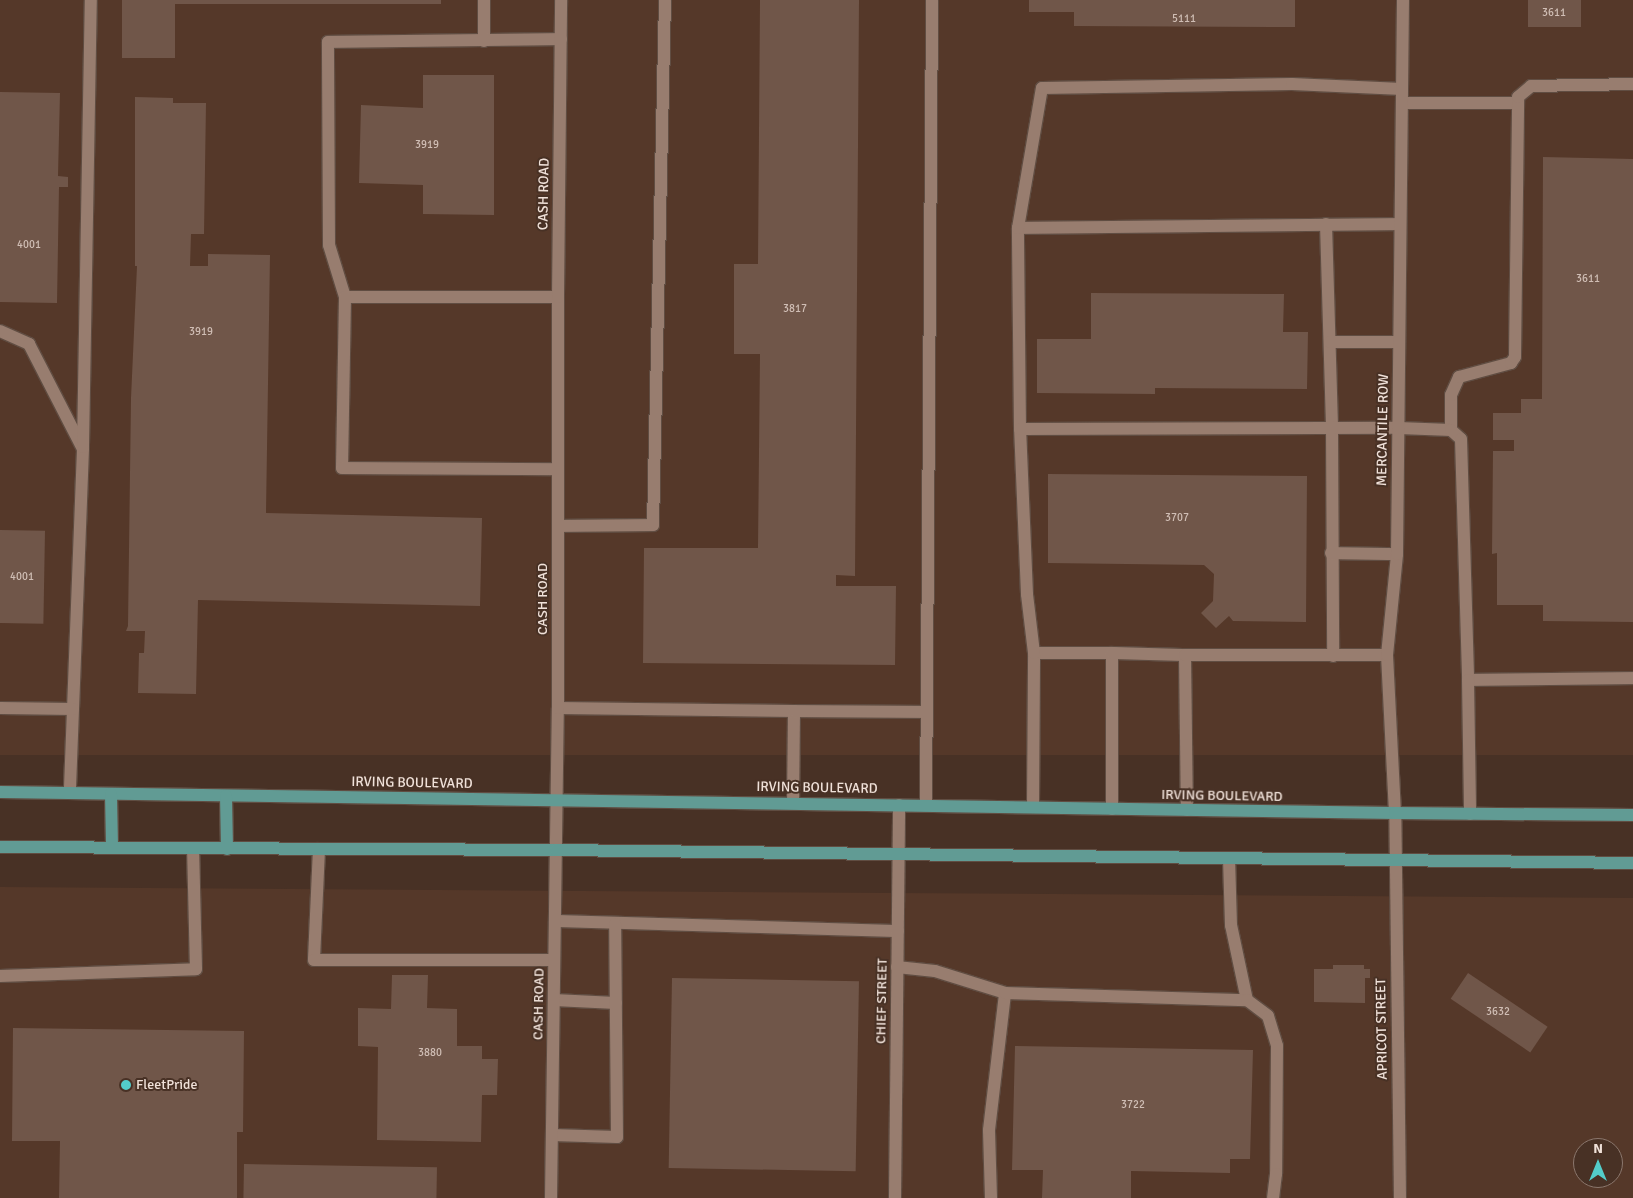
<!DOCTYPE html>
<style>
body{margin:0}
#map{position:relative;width:1633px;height:1198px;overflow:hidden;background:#483125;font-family:Signika,sans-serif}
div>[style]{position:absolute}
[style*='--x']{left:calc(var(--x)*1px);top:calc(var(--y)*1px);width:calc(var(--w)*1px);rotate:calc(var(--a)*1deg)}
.built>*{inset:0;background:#553829;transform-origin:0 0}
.building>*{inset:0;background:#705649;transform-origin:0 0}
.roads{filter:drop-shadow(1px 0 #604d42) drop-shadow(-1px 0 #604d42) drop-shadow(0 1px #604d42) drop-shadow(0 -1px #604d42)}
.minor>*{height:12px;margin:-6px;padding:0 6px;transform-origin:6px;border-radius:6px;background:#987d6f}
.major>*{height:12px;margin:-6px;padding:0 6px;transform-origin:6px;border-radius:6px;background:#619b94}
.dots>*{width:14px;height:14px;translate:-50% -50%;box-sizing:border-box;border:2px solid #483125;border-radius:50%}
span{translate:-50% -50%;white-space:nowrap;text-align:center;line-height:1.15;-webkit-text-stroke:4px #483125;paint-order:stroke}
.number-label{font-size:11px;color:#d0beb5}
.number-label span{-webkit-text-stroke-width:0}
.street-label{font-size:14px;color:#f0e1d9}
.poi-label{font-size:14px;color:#f0e1d9}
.left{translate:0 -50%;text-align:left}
.north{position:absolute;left:1573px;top:1138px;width:50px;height:50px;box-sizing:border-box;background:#483125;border:1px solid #8b776d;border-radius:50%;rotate:0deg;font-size:14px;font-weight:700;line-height:20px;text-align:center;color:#f0e1d9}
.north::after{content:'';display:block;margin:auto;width:18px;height:22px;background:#53cdca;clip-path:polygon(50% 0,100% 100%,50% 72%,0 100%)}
</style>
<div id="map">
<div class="built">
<div style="left:0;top:0;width:1633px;height:755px"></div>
<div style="clip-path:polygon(evenodd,0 887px,1633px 898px,1633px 1198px,0 1198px,0 887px,1583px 1148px,1613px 1148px,1613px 1178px,1583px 1178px,1583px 1148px)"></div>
</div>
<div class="building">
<div style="clip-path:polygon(122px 0,441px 0,441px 4px,175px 4px,175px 58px,122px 58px)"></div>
<div style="clip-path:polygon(760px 0,859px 0,855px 576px,836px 575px,836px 586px,896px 586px,895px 665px,643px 663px,644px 548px,758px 548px,760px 354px,734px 354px,734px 264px,758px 264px)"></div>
<div style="clip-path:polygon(1029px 0,1295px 0,1295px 27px,1074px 26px,1074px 12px,1029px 12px)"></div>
<div style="left:1528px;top:0;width:53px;height:27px"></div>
<div style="clip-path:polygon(423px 75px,494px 75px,494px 215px,423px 214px,423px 185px,359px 183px,361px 105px,423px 108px)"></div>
<div style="clip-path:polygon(0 92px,60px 93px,58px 176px,68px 177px,68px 187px,59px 187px,57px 303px,0 302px)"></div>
<div style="clip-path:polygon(135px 97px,173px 98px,173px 103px,206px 103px,204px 234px,191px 234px,190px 266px,208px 266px,208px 254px,270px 255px,266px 513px,482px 518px,480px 606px,198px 600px,196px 694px,138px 693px,139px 653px,144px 653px,145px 631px,126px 631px,128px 626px,131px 398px,137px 266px,135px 266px)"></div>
<div style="clip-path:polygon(1543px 157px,1633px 159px,1633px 622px,1543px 621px,1543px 605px,1497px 605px,1497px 553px,1492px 554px,1493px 451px,1514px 451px,1514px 440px,1493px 440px,1493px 413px,1521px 413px,1521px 399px,1542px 399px)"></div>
<div style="clip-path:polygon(1091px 293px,1284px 294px,1283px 332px,1308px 332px,1307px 389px,1155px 388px,1155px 394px,1037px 393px,1037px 339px,1091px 339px)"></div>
<div style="clip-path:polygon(1048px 474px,1307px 476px,1306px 622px,1233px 621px,1229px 616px,1216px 628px,1201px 613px,1213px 601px,1214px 574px,1204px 565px,1048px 563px)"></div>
<div style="left:0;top:530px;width:45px;height:93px;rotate:1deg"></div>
<div style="clip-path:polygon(1333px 965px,1364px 965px,1364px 969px,1370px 969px,1370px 978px,1365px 978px,1365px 1003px,1314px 1002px,1314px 969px,1333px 969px)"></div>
<div style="left:1468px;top:973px;width:96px;height:31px;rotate:34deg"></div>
<div style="clip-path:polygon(392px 975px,428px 975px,427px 1008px,457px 1009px,457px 1046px,482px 1046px,482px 1059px,498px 1059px,497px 1095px,482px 1095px,481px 1142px,377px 1140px,378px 1047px,358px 1046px,358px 1008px,391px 1009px)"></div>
<div style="left:672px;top:978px;width:187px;height:190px;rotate:1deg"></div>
<div style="clip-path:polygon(13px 1028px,244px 1031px,243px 1132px,237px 1132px,237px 1198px,59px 1198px,60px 1141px,12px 1141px)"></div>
<div style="clip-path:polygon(1015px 1046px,1253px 1050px,1250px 1159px,1230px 1159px,1230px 1173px,1131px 1171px,1131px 1198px,1042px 1198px,1043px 1170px,1012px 1170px)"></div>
<div style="left:244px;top:1164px;width:193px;height:34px;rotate:1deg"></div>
</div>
<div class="roads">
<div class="minor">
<div style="--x:484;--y:41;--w:41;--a:-90"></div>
<div style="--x:1402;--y:103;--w:116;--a:0"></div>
<div style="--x:1326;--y:224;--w:204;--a:88.3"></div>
<div style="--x:1332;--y:428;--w:228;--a:89.7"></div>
<div style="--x:1018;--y:228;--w:382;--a:-0.6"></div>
<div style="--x:345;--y:297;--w:54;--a:-107.1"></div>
<div style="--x:329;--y:245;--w:203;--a:-90.3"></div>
<div style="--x:328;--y:42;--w:233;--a:-0.7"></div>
<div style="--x:558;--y:297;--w:213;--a:180"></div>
<div style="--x:345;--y:297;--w:171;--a:91"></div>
<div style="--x:342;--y:468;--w:216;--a:0.3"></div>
<div style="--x:0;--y:331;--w:32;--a:24"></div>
<div style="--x:29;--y:344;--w:118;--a:62.8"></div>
<div style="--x:83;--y:449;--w:344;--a:92.2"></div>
<div style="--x:1330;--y:342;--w:69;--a:0"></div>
<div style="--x:1020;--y:429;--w:201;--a:-90.6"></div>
<div style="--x:1018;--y:228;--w:142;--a:-80.3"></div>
<div style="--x:1042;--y:88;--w:250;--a:-0.9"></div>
<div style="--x:1292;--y:84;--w:110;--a:2.6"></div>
<div style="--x:1451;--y:430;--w:35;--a:-90"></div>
<div style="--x:1451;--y:395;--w:20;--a:-66"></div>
<div style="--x:1459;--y:377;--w:54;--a:-15.1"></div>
<div style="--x:1511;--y:363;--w:7;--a:-56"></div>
<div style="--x:1515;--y:357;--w:260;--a:-89.3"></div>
<div style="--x:1518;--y:97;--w:17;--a:-40"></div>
<div style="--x:1531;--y:86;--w:102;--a:-1.1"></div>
<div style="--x:83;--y:447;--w:447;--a:-89"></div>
<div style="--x:558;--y:526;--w:95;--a:-0.6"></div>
<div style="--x:653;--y:525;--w:525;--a:-88.69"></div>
<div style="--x:1331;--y:553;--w:66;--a:0.9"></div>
<div style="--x:1034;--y:653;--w:78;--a:0"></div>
<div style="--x:1112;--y:653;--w:156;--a:90"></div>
<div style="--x:1112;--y:653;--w:73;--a:1.6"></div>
<div style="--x:1185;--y:655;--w:155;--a:89.3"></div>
<div style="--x:1185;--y:655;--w:202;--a:0"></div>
<div style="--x:1468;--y:680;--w:165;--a:-0.7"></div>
<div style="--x:0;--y:708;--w:73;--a:0.8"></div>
<div style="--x:558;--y:708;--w:236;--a:0.7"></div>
<div style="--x:794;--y:711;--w:92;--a:90.6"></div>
<div style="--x:794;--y:711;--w:133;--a:0.4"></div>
<div style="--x:926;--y:805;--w:805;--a:-89.57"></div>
<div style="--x:1033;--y:807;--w:154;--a:-89.6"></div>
<div style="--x:1034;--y:653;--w:59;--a:-96.8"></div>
<div style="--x:1027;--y:594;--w:165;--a:-92.4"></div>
<div style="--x:1020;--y:429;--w:379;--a:-0.2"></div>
<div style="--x:1399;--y:428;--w:52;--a:2.2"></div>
<div style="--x:1451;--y:430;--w:13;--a:42"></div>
<div style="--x:1461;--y:439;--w:241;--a:88.3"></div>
<div style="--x:1468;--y:680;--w:134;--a:89.1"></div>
<div style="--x:319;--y:849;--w:111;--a:92.6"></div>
<div style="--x:314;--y:960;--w:240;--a:0"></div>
<div style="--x:1229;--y:858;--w:67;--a:88.3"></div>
<div style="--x:1231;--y:925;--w:77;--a:78"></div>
<div style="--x:555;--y:921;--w:343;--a:1.7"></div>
<div style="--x:897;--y:967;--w:38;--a:6"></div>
<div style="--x:935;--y:971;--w:73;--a:17.4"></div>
<div style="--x:0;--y:976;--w:196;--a:-2"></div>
<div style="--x:196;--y:969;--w:121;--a:-91.4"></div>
<div style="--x:554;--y:1000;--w:62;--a:2.8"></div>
<div style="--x:552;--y:1135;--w:65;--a:1.8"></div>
<div style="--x:617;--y:1137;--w:213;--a:-90.5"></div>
<div style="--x:551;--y:1198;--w:490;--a:-89.2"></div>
<div style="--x:558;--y:708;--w:411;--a:-90"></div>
<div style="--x:558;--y:297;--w:297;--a:-89.4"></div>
<div style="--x:895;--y:1198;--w:393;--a:-89.4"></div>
<div style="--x:991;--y:1198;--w:68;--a:-91.7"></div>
<div style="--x:989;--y:1130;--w:138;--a:-83.3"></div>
<div style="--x:1005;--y:993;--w:242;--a:1.7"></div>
<div style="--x:1247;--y:1000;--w:26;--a:37"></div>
<div style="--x:1268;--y:1016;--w:31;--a:73"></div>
<div style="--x:1277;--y:1046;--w:128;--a:90.4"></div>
<div style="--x:1276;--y:1174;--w:24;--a:97"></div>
<div style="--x:1400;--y:1198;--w:385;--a:-90.7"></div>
<div style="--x:1395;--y:813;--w:158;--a:-92.9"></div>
<div style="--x:1387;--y:655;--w:101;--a:-84.3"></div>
<div style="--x:1397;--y:554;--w:554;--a:-89.38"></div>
</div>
<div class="major">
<div style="--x:0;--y:792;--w:1395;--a:0.86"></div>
<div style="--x:1395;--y:813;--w:238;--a:0.5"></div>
<div style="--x:111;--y:794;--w:54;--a:88.9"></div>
<div style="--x:226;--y:796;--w:53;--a:88.9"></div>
<div style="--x:0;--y:847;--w:556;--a:0.31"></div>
<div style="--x:556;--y:850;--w:1077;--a:0.69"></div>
</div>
</div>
<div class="dots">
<div style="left:126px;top:1085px;background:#53cdca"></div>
</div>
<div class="number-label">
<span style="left:1554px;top:13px">3611</span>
<span style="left:1184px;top:19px">5111</span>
<span style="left:427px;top:145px">3919</span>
<span style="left:29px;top:245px">4001</span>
<span style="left:1588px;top:279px">3611</span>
<span style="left:795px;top:309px">3817</span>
<span style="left:201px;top:332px">3919</span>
<span style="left:1177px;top:518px">3707</span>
<span style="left:22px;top:577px">4001</span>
<span style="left:1498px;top:1012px">3632</span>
<span style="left:430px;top:1053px">3880</span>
<span style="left:1133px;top:1105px">3722</span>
</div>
<div class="street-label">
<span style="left:544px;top:194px;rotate:-89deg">CASH ROAD</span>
<span style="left:1383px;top:430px;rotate:-89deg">MERCANTILE ROW</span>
<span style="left:543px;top:599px;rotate:-90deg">CASH ROAD</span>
<span style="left:412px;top:783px;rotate:1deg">IRVING BOULEVARD</span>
<span style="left:817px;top:788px;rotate:1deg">IRVING BOULEVARD</span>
<span style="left:1222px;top:796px;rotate:1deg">IRVING BOULEVARD</span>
<span style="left:882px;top:1001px;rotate:-89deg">CHIEF STREET</span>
<span style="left:539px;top:1004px;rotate:-89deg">CASH ROAD</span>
<span style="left:1382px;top:1029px;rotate:-91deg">APRICOT STREET</span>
</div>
<div class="poi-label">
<span class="left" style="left:136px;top:1085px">FleetPride</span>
</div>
<div class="north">N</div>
</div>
